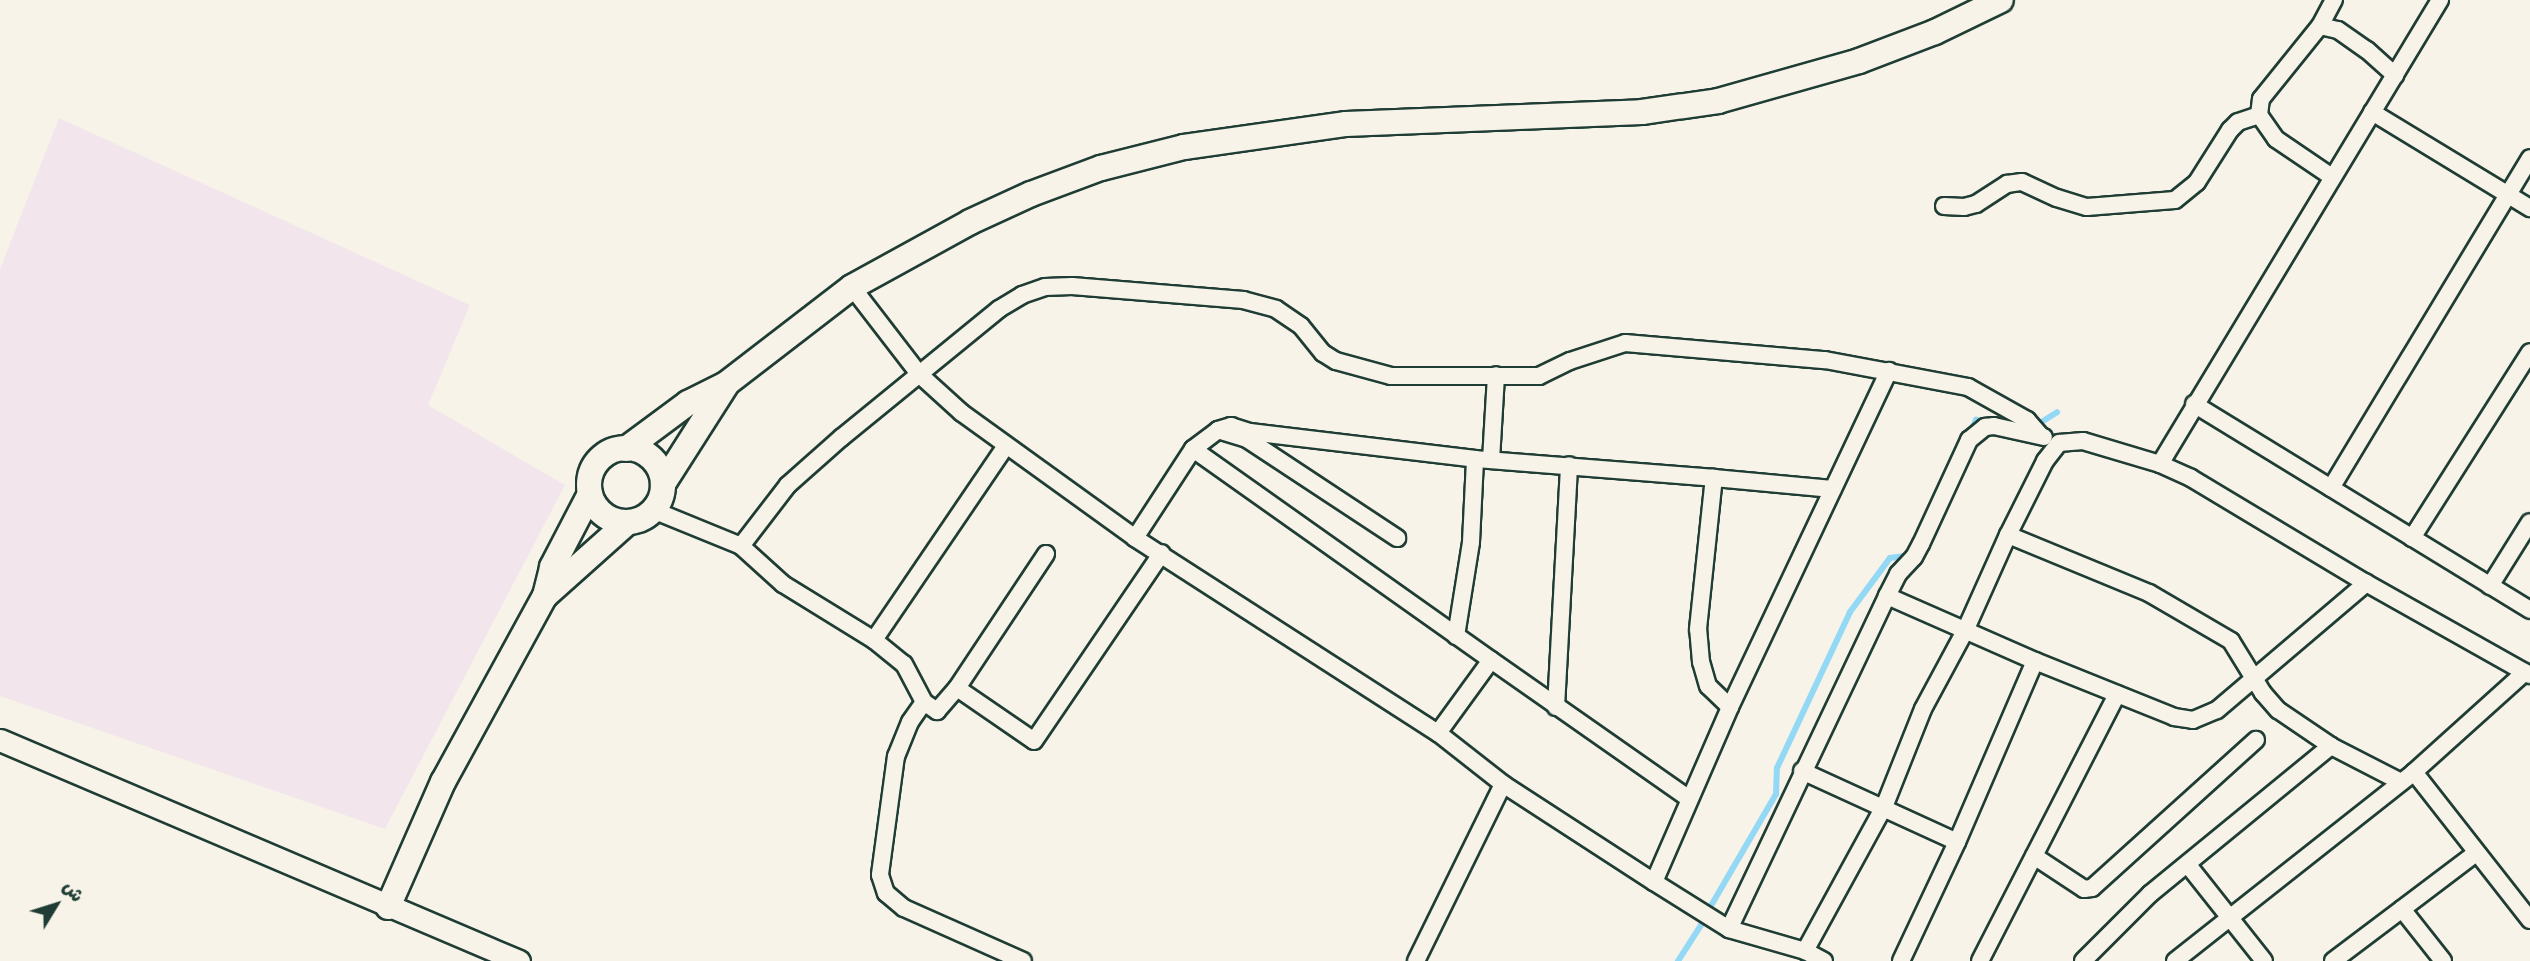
<!DOCTYPE html>
<meta charset="utf-8">
<style>
body{margin:0}
#map{position:relative;width:2530px;height:961px;overflow:hidden;background:#f7f3e8;font-family:Mynerve,"Playpen Sans Arabic",sans-serif}
div>[style]{position:absolute}
[style*='--x']{left:calc(var(--x)*1px);top:calc(var(--y)*1px);width:calc(var(--w)*1px);rotate:calc(var(--a)*1deg)}
.built>*{inset:0;background:#f2e6ec}
.stream>*{height:6px;margin:-3px;padding:0 3px;transform-origin:3px;border-radius:3px;background:#93d8f5}
.roads{filter:drop-shadow(2px 0 #1f3d34) drop-shadow(-2px 0 #1f3d34) drop-shadow(0 2px #1f3d34) drop-shadow(0 -2px #1f3d34)}
.minor>*{height:16px;margin:-8px;padding:0 8px;transform-origin:8px;border-radius:8px;background:#f7f3e8}
.secondary>*{height:21px;margin:-10.5px;padding:0 10.5px;transform-origin:10.5px;border-radius:10.5px;background:#f7f3e8}
.primary>*{height:24px;margin:-12px;padding:0 12px;transform-origin:12px;border-radius:12px;background:#f7f3e8}
.primary>.ring{margin:-12px;padding:0;box-sizing:content-box;background:none;border:24px solid #f7f3e8;border-radius:50%}
span{translate:-50% -50%;white-space:nowrap;text-align:center;line-height:1.15;-webkit-text-stroke:6px #f7f3e8;paint-order:stroke}
.north{position:absolute;left:21px;top:870px;width:70px;height:70px;-webkit-text-stroke:5px #f7f3e8;paint-order:stroke;rotate:52deg;font-size:19px;font-weight:700;line-height:28px;text-align:center;color:#1f3d34}
.north::after{content:'';display:block;margin:auto;width:24px;height:32px;background:#1f3d34;clip-path:polygon(50% 0,100% 100%,50% 72%,0 100%)}
</style>
<div id="map">
<div class="built">
<div style="clip-path:polygon(59px 118px,470px 305px,428px 405px,565px 485px,385px 829px,0 696px,0 269px)"></div>
</div>
<div class="stream">
<div style="--x:2035;--y:426;--w:26;--a:-32"></div>
<div style="--x:1969;--y:435;--w:17;--a:-65"></div>
<div style="--x:1976;--y:420;--w:11;--a:10"></div>
<div style="--x:1712;--y:904;--w:127;--a:-59.8"></div>
<div style="--x:1776;--y:794;--w:26;--a:-88"></div>
<div style="--x:1777;--y:768;--w:172;--a:-64.9"></div>
<div style="--x:1850;--y:612;--w:67;--a:-53.5"></div>
<div style="--x:1890;--y:558;--w:21;--a:-8"></div>
<div style="--x:1678;--y:961;--w:43;--a:-57.4"></div>
</div>
<div class="roads">
<div class="minor">
<div style="--x:2320;--y:26;--w:18;--a:13"></div>
<div style="--x:2338;--y:30;--w:35;--a:35"></div>
<div style="--x:2367;--y:50;--w:38;--a:42"></div>
<div style="--x:2372;--y:112;--w:185;--a:31.3"></div>
<div style="--x:2332;--y:177;--w:68;--a:-145.8"></div>
<div style="--x:2276;--y:139;--w:29;--a:-125"></div>
<div style="--x:2259;--y:115;--w:16;--a:-83"></div>
<div style="--x:2261;--y:99;--w:94;--a:-51.1"></div>
<div style="--x:2320;--y:26;--w:30;--a:-62"></div>
<div style="--x:1944;--y:206;--w:20;--a:3"></div>
<div style="--x:1964;--y:207;--w:12;--a:-14"></div>
<div style="--x:1976;--y:204;--w:37;--a:-33"></div>
<div style="--x:2007;--y:184;--w:15;--a:-8"></div>
<div style="--x:2022;--y:182;--w:38;--a:25"></div>
<div style="--x:2057;--y:198;--w:31;--a:17"></div>
<div style="--x:2087;--y:207;--w:88;--a:-4.5"></div>
<div style="--x:2175;--y:200;--w:28;--a:-39"></div>
<div style="--x:2197;--y:182;--w:62;--a:-57.6"></div>
<div style="--x:2230;--y:130;--w:11;--a:-45"></div>
<div style="--x:2238;--y:122;--w:22;--a:-18"></div>
<div style="--x:852;--y:287;--w:110;--a:52.4"></div>
<div style="--x:919;--y:374;--w:58;--a:42.2"></div>
<div style="--x:962;--y:413;--w:213;--a:35.8"></div>
<div style="--x:1135;--y:538;--w:360;--a:32.8"></div>
<div style="--x:1438;--y:733;--w:83;--a:38.1"></div>
<div style="--x:1503;--y:784;--w:180;--a:33"></div>
<div style="--x:1654;--y:882;--w:191;--a:-66.5"></div>
<div style="--x:1730;--y:707;--w:372;--a:-64.7"></div>
<div style="--x:2194;--y:404;--w:394;--a:31.5"></div>
<div style="--x:1218;--y:430;--w:14;--a:-17"></div>
<div style="--x:1231;--y:426;--w:20;--a:18"></div>
<div style="--x:1250;--y:432;--w:227;--a:6.8"></div>
<div style="--x:1475;--y:459;--w:240;--a:4.5"></div>
<div style="--x:1193;--y:449;--w:365;--a:35.3"></div>
<div style="--x:1491;--y:460;--w:85;--a:-86.6"></div>
<div style="--x:2160;--y:464;--w:542;--a:-58.89"></div>
<div style="--x:2331;--y:488;--w:385;--a:-58.9"></div>
<div style="--x:653;--y:510;--w:95;--a:22.2"></div>
<div style="--x:741;--y:546;--w:57;--a:42.1"></div>
<div style="--x:783;--y:584;--w:107;--a:31.6"></div>
<div style="--x:874;--y:640;--w:38;--a:39"></div>
<div style="--x:904;--y:664;--w:43;--a:62.2"></div>
<div style="--x:924;--y:702;--w:24;--a:125"></div>
<div style="--x:910;--y:722;--w:37;--a:112"></div>
<div style="--x:896;--y:756;--w:120;--a:97.7"></div>
<div style="--x:880;--y:875;--w:19;--a:72"></div>
<div style="--x:886;--y:893;--w:23;--a:40"></div>
<div style="--x:904;--y:908;--w:130;--a:24"></div>
<div style="--x:2008;--y:535;--w:152;--a:22.4"></div>
<div style="--x:2149;--y:593;--w:95;--a:30.3"></div>
<div style="--x:2231;--y:641;--w:61;--a:58.4"></div>
<div style="--x:2263;--y:693;--w:23;--a:49"></div>
<div style="--x:2278;--y:710;--w:64;--a:34.2"></div>
<div style="--x:2331;--y:746;--w:79;--a:27.2"></div>
<div style="--x:1135;--y:538;--w:106;--a:-56.9"></div>
<div style="--x:1193;--y:449;--w:31;--a:-37"></div>
<div style="--x:1218;--y:430;--w:30;--a:17"></div>
<div style="--x:1247;--y:439;--w:180;--a:33.4"></div>
<div style="--x:2412;--y:538;--w:220;--a:-57.6"></div>
<div style="--x:741;--y:546;--w:77;--a:-52.4"></div>
<div style="--x:788;--y:485;--w:71;--a:-41.6"></div>
<div style="--x:841;--y:438;--w:204;--a:-39.2"></div>
<div style="--x:999;--y:309;--w:27;--a:-31"></div>
<div style="--x:1022;--y:295;--w:24;--a:-19"></div>
<div style="--x:1045;--y:287;--w:27;--a:-2"></div>
<div style="--x:1072;--y:286;--w:172;--a:4.7"></div>
<div style="--x:1243;--y:300;--w:34;--a:15"></div>
<div style="--x:1276;--y:309;--w:30;--a:34"></div>
<div style="--x:1301;--y:326;--w:35;--a:51"></div>
<div style="--x:1323;--y:353;--w:15;--a:32"></div>
<div style="--x:1336;--y:361;--w:57;--a:15.3"></div>
<div style="--x:1391;--y:376;--w:148;--a:0"></div>
<div style="--x:1539;--y:376;--w:34;--a:-26"></div>
<div style="--x:1570;--y:361;--w:58;--a:-18.1"></div>
<div style="--x:1625;--y:343;--w:201;--a:4.9"></div>
<div style="--x:1825;--y:360;--w:146;--a:10.7"></div>
<div style="--x:1968;--y:387;--w:68;--a:29.2"></div>
<div style="--x:2027;--y:420;--w:21;--a:49"></div>
<div style="--x:2490;--y:586;--w:75;--a:-58"></div>
<div style="--x:1887;--y:596;--w:162;--a:23.7"></div>
<div style="--x:2035;--y:661;--w:150;--a:21.9"></div>
<div style="--x:2174;--y:717;--w:19;--a:9"></div>
<div style="--x:2193;--y:720;--w:26;--a:-23"></div>
<div style="--x:2217;--y:710;--w:196;--a:-40.4"></div>
<div style="--x:1456;--y:636;--w:95;--a:-80.9"></div>
<div style="--x:1471;--y:542;--w:83;--a:-87.2"></div>
<div style="--x:874;--y:640;--w:235;--a:-55.8"></div>
<div style="--x:957;--y:688;--w:93;--a:34.5"></div>
<div style="--x:1034;--y:741;--w:227;--a:-55.8"></div>
<div style="--x:924;--y:702;--w:16;--a:35"></div>
<div style="--x:937;--y:711;--w:30;--a:-49"></div>
<div style="--x:957;--y:688;--w:161;--a:-56.4"></div>
<div style="--x:1556;--y:707;--w:242;--a:-86.9"></div>
<div style="--x:1730;--y:707;--w:30;--a:-136"></div>
<div style="--x:1708;--y:686;--w:25;--a:-106"></div>
<div style="--x:1701;--y:662;--w:33;--a:-95"></div>
<div style="--x:1698;--y:629;--w:152;--a:-84"></div>
<div style="--x:1714;--y:478;--w:119;--a:5.3"></div>
<div style="--x:1438;--y:733;--w:90;--a:-54"></div>
<div style="--x:1491;--y:660;--w:241;--a:35"></div>
<div style="--x:1802;--y:771;--w:170;--a:24.6"></div>
<div style="--x:2414;--y:772;--w:188;--a:51.9"></div>
<div style="--x:2034;--y:856;--w:60;--a:33.4"></div>
<div style="--x:2084;--y:889;--w:8;--a:-7"></div>
<div style="--x:2092;--y:888;--w:221;--a:-42.1"></div>
<div style="--x:2188;--y:865;--w:122;--a:51.6"></div>
<div style="--x:1654;--y:882;--w:89;--a:32.1"></div>
<div style="--x:1729;--y:929;--w:79;--a:16.1"></div>
<div style="--x:2402;--y:909;--w:93;--a:-37.1"></div>
<div style="--x:1729;--y:929;--w:369;--a:-64.6"></div>
<div style="--x:1887;--y:596;--w:25;--a:-63"></div>
<div style="--x:1898;--y:574;--w:23;--a:-47"></div>
<div style="--x:1914;--y:557;--w:15;--a:-62"></div>
<div style="--x:1921;--y:544;--w:115;--a:-65.2"></div>
<div style="--x:1969;--y:440;--w:21;--a:-39"></div>
<div style="--x:1985;--y:427;--w:9;--a:-6"></div>
<div style="--x:1994;--y:426;--w:51;--a:12.4"></div>
<div style="--x:1416;--y:961;--w:197;--a:-63.8"></div>
<div style="--x:1824;--y:961;--w:21;--a:-152"></div>
<div style="--x:1805;--y:951;--w:164;--a:-61.3"></div>
<div style="--x:1884;--y:807;--w:105;--a:-68.3"></div>
<div style="--x:1923;--y:709;--w:89;--a:-61.7"></div>
<div style="--x:1965;--y:631;--w:105;--a:-65.9"></div>
<div style="--x:2008;--y:535;--w:83;--a:-63.4"></div>
<div style="--x:2045;--y:461;--w:23;--a:-52"></div>
<div style="--x:2059;--y:443;--w:24;--a:-5"></div>
<div style="--x:2083;--y:441;--w:80;--a:16.6"></div>
<div style="--x:2160;--y:464;--w:34;--a:24"></div>
<div style="--x:2191;--y:478;--w:204;--a:31"></div>
<div style="--x:2366;--y:583;--w:188;--a:29.3"></div>
<div style="--x:1901;--y:961;--w:132;--a:-64.8"></div>
<div style="--x:1957;--y:842;--w:197;--a:-66.7"></div>
<div style="--x:1980;--y:961;--w:300;--a:-62.8"></div>
<div style="--x:2083;--y:961;--w:95;--a:-45"></div>
<div style="--x:2150;--y:894;--w:234;--a:-39.3"></div>
<div style="--x:2175;--y:961;--w:305;--a:-38.3"></div>
<div style="--x:2414;--y:772;--w:149;--a:-42"></div>
<div style="--x:2333;--y:961;--w:86;--a:-37"></div>
<div style="--x:2402;--y:909;--w:66;--a:51.7"></div>
</div>
<div class="secondary">
<div style="--x:0;--y:740;--w:564;--a:23.07"></div>
</div>
<div class="primary">
<div class="ring" style="left:589px;top:448px;width:50px;height:50px"></div>
<div style="--x:626;--y:449;--w:77;--a:-36.6"></div>
<div style="--x:688;--y:403;--w:42;--a:-26.6"></div>
<div style="--x:726;--y:384;--w:159;--a:-37.6"></div>
<div style="--x:852;--y:287;--w:135;--a:-28.8"></div>
<div style="--x:970;--y:222;--w:67;--a:-24.7"></div>
<div style="--x:1031;--y:194;--w:75;--a:-20.4"></div>
<div style="--x:1101;--y:168;--w:86;--a:-14.2"></div>
<div style="--x:1184;--y:147;--w:164;--a:-8.1"></div>
<div style="--x:1346;--y:124;--w:296;--a:-2.3"></div>
<div style="--x:1642;--y:112;--w:77;--a:-8.2"></div>
<div style="--x:1718;--y:101;--w:147;--a:-15.8"></div>
<div style="--x:1859;--y:61;--w:81;--a:-20.9"></div>
<div style="--x:1935;--y:32;--w:73;--a:-25.9"></div>
<div style="--x:663;--y:484;--w:117;--a:-57.5"></div>
<div style="--x:545;--y:596;--w:111;--a:-41.7"></div>
<div style="--x:388;--y:907;--w:137;--a:-66.3"></div>
<div style="--x:443;--y:782;--w:212;--a:-61.3"></div>
<div style="--x:545;--y:596;--w:30;--a:-76"></div>
<div style="--x:552;--y:567;--w:82;--a:-62.5"></div>
</div>
</div>
<div class="north">ش</div>
</div>
